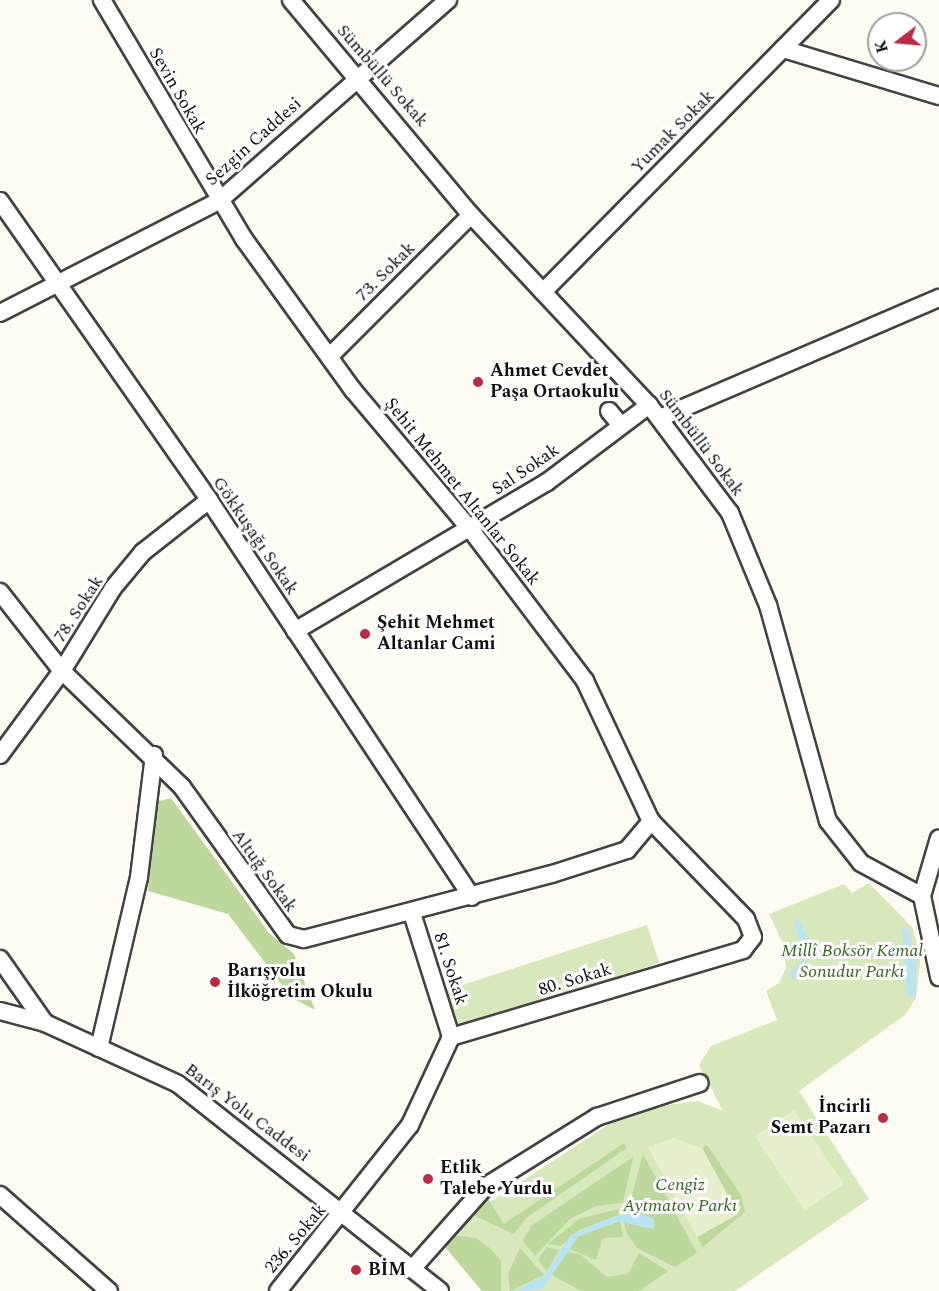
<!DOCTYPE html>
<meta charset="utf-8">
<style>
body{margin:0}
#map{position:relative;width:939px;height:1291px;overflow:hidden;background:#fefbf2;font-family:Spectral,serif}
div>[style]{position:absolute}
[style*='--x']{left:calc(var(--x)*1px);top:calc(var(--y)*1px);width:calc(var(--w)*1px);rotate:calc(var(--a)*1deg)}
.green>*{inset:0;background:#d7e8bc;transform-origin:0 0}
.forest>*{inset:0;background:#bdd89c}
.pitch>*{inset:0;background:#e7f0ce;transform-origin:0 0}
.water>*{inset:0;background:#b8e4f4}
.stream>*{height:4.5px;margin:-2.25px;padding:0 2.25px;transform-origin:2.25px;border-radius:2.25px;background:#b8e4f4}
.roads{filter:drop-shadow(2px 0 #424242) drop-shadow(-2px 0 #424242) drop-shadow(0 2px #424242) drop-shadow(0 -2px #424242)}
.minor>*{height:16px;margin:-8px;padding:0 8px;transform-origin:8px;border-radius:8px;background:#fff}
.dots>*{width:16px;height:16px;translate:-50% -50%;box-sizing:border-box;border:3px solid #fff;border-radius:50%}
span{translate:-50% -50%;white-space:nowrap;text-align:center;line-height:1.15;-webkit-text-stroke:6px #fff;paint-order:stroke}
.street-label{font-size:18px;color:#0f0f0f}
.poi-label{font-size:18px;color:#0f0f0f;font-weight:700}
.left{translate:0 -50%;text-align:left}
.right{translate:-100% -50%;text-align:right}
.park-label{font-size:18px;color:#366521;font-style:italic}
.north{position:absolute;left:867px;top:12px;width:60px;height:60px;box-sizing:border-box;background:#fff;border:2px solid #9f9f9f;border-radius:50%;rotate:254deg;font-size:16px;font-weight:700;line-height:24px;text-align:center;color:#0f0f0f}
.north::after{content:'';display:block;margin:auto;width:21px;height:27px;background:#bb2b41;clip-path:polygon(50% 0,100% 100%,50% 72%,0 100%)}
</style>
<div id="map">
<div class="green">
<div style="clip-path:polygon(869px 883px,912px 927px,921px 955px,916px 998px,905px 1015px,799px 1091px,869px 1199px,735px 1291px,482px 1291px,446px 1248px,450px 1235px,485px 1194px,490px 1202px,614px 1121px,644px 1108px,698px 1101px,723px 1111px,699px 1065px,711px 1046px,777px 1020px,766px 991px,779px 983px,786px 968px,783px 944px,769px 914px,844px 884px,852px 893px)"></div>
<div style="left:647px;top:925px;width:40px;height:213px;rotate:72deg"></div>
</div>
<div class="forest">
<div style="clip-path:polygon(171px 798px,269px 933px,294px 954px,315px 1010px,292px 998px,228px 914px,148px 891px,155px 802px)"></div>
<div style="clip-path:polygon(624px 1143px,627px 1148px,526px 1218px,514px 1234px,467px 1212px,485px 1194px,504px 1224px)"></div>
<div style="clip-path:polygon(707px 1145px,741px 1195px,745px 1212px,703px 1247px,697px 1237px,738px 1214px,702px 1148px)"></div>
<div style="clip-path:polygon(643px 1154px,697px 1253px,675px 1267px,637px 1248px,627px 1234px,624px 1222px,646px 1228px,654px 1219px,627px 1214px)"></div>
<div style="clip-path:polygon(633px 1157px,623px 1203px,596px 1206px,570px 1219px,535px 1256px,523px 1241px,531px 1226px)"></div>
<div style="clip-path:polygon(622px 1208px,619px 1215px,579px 1230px,561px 1246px,548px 1244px,579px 1219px)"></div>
<div style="clip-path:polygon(620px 1221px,623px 1237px,603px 1238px,596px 1260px,567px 1248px,579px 1236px)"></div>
<div style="clip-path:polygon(450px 1235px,476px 1238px,491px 1249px,501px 1261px,501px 1291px,482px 1291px,446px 1248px)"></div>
<div style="clip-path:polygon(546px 1247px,559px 1250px,547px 1271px,538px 1260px)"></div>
<div style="clip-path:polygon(520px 1248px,544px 1275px,510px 1291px,508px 1274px)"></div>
<div style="clip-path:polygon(565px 1252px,580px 1254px,607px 1277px,628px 1274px,639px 1253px,668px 1271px,639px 1291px,581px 1291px,552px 1275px)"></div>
</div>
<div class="pitch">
<div style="left:794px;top:1110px;width:89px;height:47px;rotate:56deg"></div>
<div style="clip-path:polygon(673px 1138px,702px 1148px,738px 1214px,697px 1237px,648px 1147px)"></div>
</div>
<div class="water">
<div style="clip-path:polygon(799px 919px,813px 952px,794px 981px,790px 975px,804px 958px,794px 921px)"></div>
<div style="clip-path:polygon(902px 927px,907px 929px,916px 963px,916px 997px,907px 994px)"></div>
<div style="clip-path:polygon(638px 1213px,654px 1219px,654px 1229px,620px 1221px,579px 1236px,541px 1290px,516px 1291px,546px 1274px,571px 1235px,615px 1216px)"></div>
</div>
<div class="stream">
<div style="--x:813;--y:952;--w:93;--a:3.1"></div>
</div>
<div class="roads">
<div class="minor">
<div style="--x:102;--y:0;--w:278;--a:59.3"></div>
<div style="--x:244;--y:239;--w:186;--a:54.2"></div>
<div style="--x:353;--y:390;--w:183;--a:49.9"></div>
<div style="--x:471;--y:530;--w:189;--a:52.9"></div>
<div style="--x:585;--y:681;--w:155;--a:64.8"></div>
<div style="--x:651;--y:821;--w:136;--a:45.9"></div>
<div style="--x:746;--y:919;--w:19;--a:69"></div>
<div style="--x:753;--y:937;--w:16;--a:128"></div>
<div style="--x:743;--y:950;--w:305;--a:163.4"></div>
<div style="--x:451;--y:1037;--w:97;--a:115"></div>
<div style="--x:410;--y:1125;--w:212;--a:128.5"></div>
<div style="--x:291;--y:0;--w:280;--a:50.1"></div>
<div style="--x:471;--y:215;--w:260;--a:46.9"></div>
<div style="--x:649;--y:405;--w:135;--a:53.1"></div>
<div style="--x:730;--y:513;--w:100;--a:67.6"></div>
<div style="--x:768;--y:605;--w:224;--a:74.5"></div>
<div style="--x:828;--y:821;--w:53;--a:51.8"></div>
<div style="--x:861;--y:863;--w:69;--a:28.4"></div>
<div style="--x:922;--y:896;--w:83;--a:78.1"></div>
<div style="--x:783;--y:49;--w:163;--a:16.8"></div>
<div style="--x:0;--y:201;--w:365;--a:55"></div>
<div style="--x:209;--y:500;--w:476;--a:56.5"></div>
<div style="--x:543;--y:292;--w:410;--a:-45.4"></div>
<div style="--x:0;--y:313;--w:246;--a:-27.1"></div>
<div style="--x:219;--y:201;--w:305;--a:-41.3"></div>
<div style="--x:330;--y:356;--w:199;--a:-45"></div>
<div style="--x:609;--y:411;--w:17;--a:50"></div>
<div style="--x:660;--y:418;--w:304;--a:-23.3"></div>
<div style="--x:0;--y:592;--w:100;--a:51.9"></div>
<div style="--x:62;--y:671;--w:167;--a:44"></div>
<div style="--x:182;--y:787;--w:182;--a:54.4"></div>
<div style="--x:288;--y:935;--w:16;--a:14"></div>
<div style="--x:304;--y:939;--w:256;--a:-14.7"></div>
<div style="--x:552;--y:874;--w:79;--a:-17.7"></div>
<div style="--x:627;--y:850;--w:38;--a:-50"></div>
<div style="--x:295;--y:631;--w:293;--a:-30.6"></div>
<div style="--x:547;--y:482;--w:128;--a:-37"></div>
<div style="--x:0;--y:755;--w:104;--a:-53.6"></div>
<div style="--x:62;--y:671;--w:97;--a:-58.4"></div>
<div style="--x:113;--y:588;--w:47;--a:-50.2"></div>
<div style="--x:143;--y:552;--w:84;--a:-38.2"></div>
<div style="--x:922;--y:896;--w:60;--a:-73.7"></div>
<div style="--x:412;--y:913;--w:130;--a:72.5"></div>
<div style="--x:0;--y:959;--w:78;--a:54.9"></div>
<div style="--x:45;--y:1023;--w:146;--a:24.6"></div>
<div style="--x:178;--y:1084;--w:334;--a:38.3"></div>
<div style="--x:0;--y:1011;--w:47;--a:14.9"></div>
<div style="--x:99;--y:1048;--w:176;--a:-76.8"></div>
<div style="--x:139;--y:877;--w:123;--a:-83"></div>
<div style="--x:0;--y:1195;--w:145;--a:41.4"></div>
<div style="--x:412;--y:1269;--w:111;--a:-48.3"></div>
<div style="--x:486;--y:1186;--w:131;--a:-31.9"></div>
<div style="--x:597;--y:1117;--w:108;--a:-18.3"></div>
</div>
</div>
<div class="dots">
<div style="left:478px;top:382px;background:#bb2b41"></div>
<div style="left:365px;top:634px;background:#bb2b41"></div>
<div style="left:215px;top:982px;background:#bb2b41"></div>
<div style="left:883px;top:1118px;background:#bb2b41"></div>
<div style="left:428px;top:1179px;background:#bb2b41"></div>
<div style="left:356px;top:1270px;background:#bb2b41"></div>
</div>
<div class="street-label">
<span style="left:382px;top:76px;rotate:49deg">Sümbüllü Sokak</span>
<span style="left:177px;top:91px;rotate:60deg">Sevin Sokak</span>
<span style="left:673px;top:132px;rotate:-45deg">Yumak Sokak</span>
<span style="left:254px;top:142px;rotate:-42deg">Sezgin Caddesi</span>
<span style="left:386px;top:272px;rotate:-45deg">73. Sokak</span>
<span style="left:701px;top:443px;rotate:53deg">Sümbüllü Sokak</span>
<span style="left:526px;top:470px;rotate:-34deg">Sal Sokak</span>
<span style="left:462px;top:492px;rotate:51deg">Şehit Mehmet Altanlar Sokak</span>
<span style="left:255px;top:536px;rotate:56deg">Gökkuşağı Sokak</span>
<span style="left:79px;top:609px;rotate:-57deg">78. Sokak</span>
<span style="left:264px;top:871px;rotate:54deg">Altuğ Sokak</span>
<span style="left:450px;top:969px;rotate:72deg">81. Sokak</span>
<span style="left:575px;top:980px;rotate:-17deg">80. Sokak</span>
<span style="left:247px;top:1113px;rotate:37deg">Barış Yolu Caddesi</span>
<span style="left:296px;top:1239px;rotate:-50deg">236. Sokak</span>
</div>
<div class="poi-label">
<span class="left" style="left:490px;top:382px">Ahmet Cevdet<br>Paşa Ortaokulu</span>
<span class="left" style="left:377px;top:634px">Şehit Mehmet<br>Altanlar Cami</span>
<span class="left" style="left:227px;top:982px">Barışyolu<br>İlköğretim Okulu</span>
<span class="right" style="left:871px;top:1118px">İncirli<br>Semt Pazarı</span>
<span class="left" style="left:440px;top:1179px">Etlik<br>Talebe Yurdu</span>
<span class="left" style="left:368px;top:1270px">BİM</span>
</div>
<div class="park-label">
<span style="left:852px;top:962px">Millî Boksör Kemal<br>Sonudur Parkı</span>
<span style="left:680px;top:1196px">Cengiz<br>Aytmatov Parkı</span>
</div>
<div class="north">K</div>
</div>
